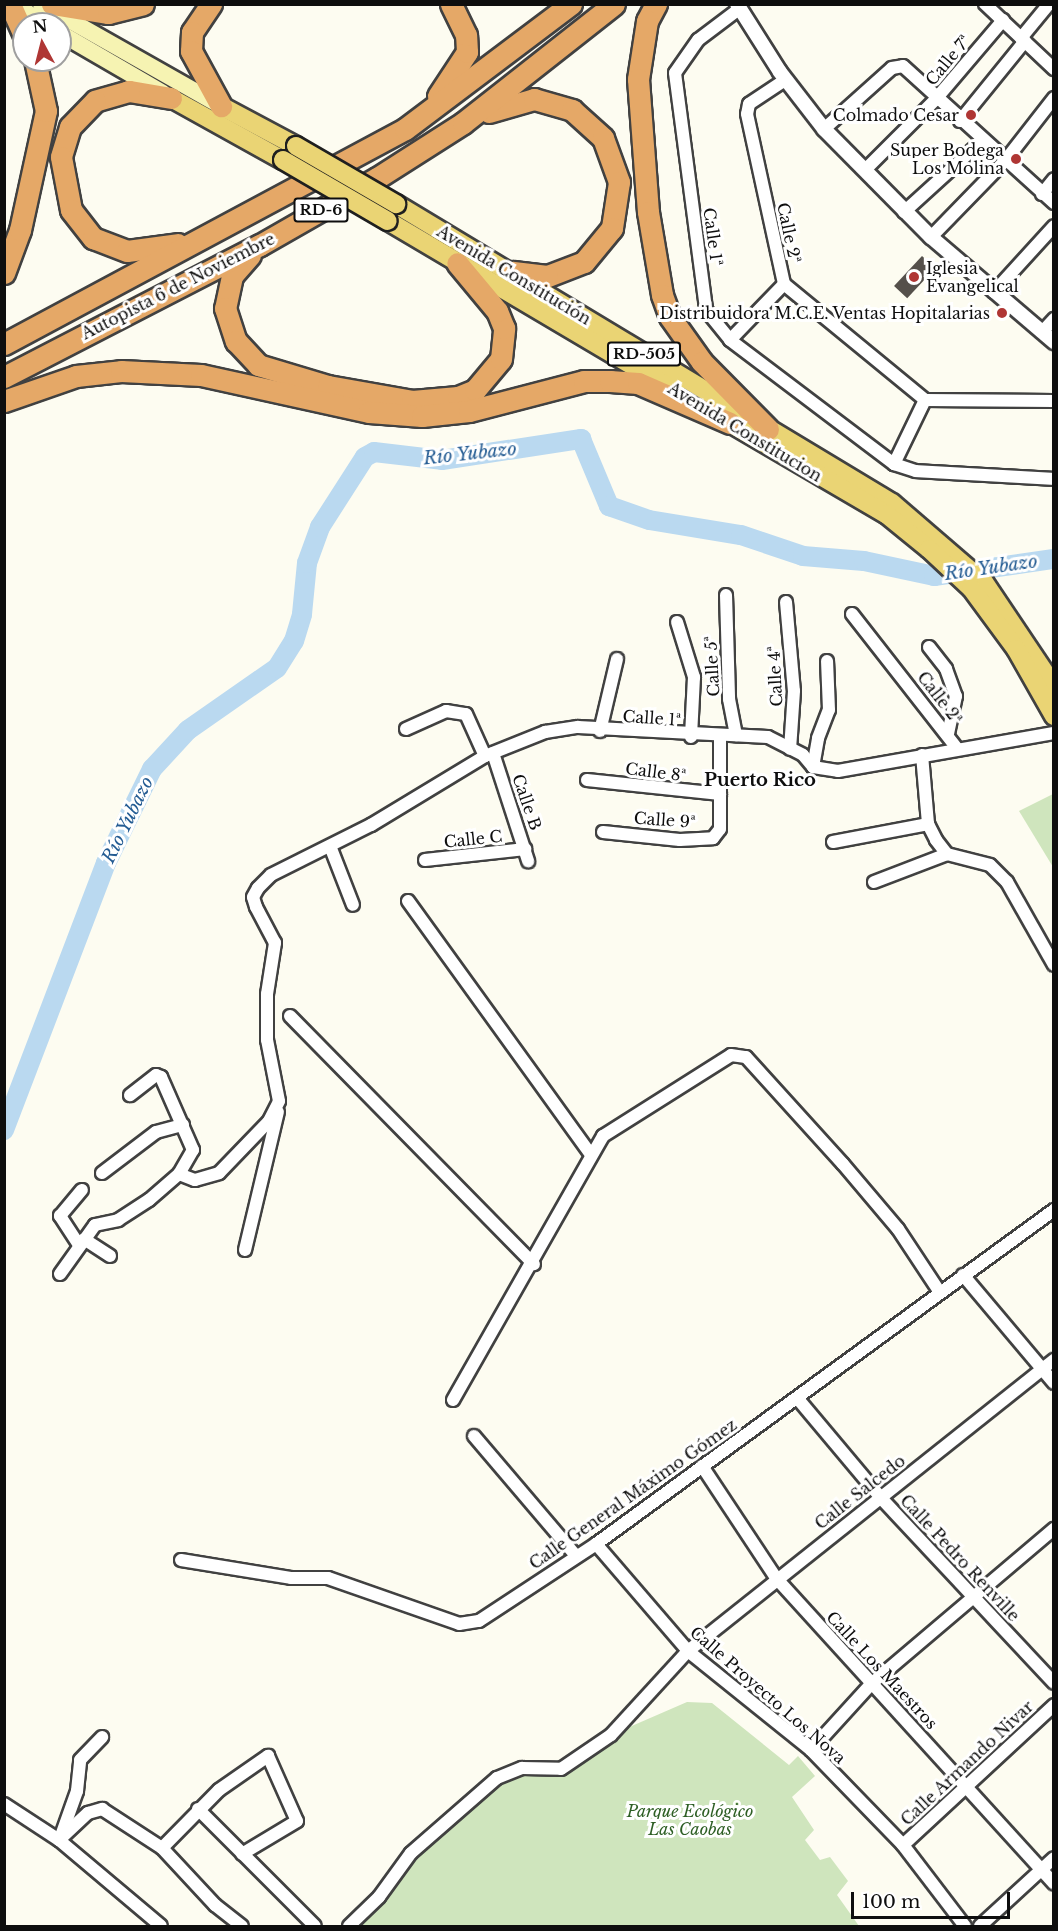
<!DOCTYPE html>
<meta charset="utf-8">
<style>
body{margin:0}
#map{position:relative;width:1058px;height:1931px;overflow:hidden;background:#fdfcf1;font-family:"Libre Baskerville",serif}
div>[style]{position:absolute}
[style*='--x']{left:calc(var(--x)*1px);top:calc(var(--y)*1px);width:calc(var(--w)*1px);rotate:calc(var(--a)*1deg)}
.green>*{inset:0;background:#cfe5bd}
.river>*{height:20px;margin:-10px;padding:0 10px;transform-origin:10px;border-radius:10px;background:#bad9f0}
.building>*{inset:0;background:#55504b;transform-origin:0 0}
.roads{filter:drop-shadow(2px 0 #414141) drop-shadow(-2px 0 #414141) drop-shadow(0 2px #414141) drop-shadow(0 -2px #414141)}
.minor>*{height:12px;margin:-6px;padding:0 6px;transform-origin:6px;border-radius:6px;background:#fff}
.tertiary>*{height:14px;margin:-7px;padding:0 7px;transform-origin:7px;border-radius:7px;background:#fff}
.secondary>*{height:16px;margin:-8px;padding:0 8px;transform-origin:8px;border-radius:8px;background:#f6f3b2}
.primary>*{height:18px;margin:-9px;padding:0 9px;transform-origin:9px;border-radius:9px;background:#ead474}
.motorway>*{height:21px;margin:-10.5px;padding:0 10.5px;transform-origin:10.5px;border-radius:10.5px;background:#e5a867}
.bridges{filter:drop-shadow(2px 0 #1f1f1f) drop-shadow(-2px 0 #1f1f1f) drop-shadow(0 2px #1f1f1f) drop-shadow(0 -2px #1f1f1f)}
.primary-bridge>*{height:18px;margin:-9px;padding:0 9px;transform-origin:9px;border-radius:9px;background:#ead474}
.dots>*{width:16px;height:16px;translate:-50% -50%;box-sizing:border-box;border:3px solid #fff;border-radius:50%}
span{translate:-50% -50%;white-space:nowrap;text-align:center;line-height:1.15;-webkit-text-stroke:6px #fff;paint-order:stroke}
.shield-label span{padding:2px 4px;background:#fff;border:2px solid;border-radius:4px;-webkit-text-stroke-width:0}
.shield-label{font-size:15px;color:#0e0e0e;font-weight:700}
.street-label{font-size:16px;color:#0e0e0e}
.poi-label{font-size:16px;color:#0e0e0e}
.right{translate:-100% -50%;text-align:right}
.left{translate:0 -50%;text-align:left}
.park-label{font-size:16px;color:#2e5f25;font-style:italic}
.water-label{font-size:18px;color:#245c93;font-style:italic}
.neighbourhood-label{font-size:18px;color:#0e0e0e;font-weight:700}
.frame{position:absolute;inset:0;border:6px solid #0e0e0e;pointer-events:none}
.north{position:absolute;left:12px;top:12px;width:60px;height:60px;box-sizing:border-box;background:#fff;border:2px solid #9f9f9f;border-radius:50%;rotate:353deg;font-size:16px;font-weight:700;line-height:24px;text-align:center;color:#0e0e0e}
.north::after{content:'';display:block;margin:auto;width:21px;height:27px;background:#af3634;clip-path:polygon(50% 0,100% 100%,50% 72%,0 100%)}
.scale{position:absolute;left:851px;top:1892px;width:159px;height:27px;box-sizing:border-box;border:3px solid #0e0e0e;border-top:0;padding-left:8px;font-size:18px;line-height:21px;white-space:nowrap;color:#0e0e0e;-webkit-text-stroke:4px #fff;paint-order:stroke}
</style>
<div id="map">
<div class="green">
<div style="clip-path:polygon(1053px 794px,1053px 867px,1019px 811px)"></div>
<div style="clip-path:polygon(687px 1702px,712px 1703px,789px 1765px,798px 1756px,815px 1776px,792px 1797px,814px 1830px,805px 1840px,820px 1860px,830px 1857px,848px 1881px,837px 1895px,859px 1926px,349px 1926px,411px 1853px,509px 1771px,561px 1769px,611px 1735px)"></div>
</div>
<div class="river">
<div style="--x:4;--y:1130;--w:286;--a:-69.1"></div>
<div style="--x:106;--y:863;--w:105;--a:-63.9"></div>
<div style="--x:152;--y:769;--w:53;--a:-47.3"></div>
<div style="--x:188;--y:730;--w:108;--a:-34.9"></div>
<div style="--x:277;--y:668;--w:32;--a:-58"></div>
<div style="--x:294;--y:641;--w:28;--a:-73"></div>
<div style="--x:302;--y:614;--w:51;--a:-84.4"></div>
<div style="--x:307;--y:563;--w:38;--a:-70"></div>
<div style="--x:320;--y:527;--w:83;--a:-57.3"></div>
<div style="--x:365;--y:457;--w:10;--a:-29"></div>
<div style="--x:374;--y:452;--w:68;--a:6.7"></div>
<div style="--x:442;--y:460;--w:141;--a:-8.6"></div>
<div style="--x:581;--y:439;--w:73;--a:67.3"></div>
<div style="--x:609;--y:506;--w:42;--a:19.3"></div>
<div style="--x:649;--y:520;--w:93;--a:9.3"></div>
<div style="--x:741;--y:535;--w:65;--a:18.7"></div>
<div style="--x:803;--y:556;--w:61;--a:4.7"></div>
<div style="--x:864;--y:561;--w:72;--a:12.1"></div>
<div style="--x:934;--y:576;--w:121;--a:-8.1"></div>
</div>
<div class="building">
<div style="left:922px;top:256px;width:18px;height:41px;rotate:43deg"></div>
</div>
<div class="roads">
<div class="minor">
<div style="--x:985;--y:4;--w:95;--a:43.3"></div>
<div style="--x:739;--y:9;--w:51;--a:142.9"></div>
<div style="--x:698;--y:40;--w:40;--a:124.9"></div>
<div style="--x:675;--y:73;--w:239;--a:82.5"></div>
<div style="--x:706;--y:310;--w:38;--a:51"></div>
<div style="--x:730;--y:340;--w:206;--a:37.1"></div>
<div style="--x:894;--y:464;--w:23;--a:18"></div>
<div style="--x:916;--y:471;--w:138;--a:3.3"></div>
<div style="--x:1021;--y:38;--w:44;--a:-50.5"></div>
<div style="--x:785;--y:80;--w:43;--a:146.3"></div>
<div style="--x:749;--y:104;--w:10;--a:101"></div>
<div style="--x:747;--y:114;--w:174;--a:77.7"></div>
<div style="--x:784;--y:284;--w:183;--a:39.4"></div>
<div style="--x:925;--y:400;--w:129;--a:0.4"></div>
<div style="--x:960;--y:121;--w:103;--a:-50.9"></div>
<div style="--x:824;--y:129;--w:91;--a:-41.9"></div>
<div style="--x:892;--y:68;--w:11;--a:-10"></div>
<div style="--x:903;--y:66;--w:204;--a:42.2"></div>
<div style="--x:865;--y:170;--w:99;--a:-45"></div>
<div style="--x:935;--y:100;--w:105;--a:-49.6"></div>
<div style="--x:1042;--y:194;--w:19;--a:-51"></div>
<div style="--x:904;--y:212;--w:105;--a:-42.3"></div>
<div style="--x:931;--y:237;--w:106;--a:-45.8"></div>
<div style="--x:1005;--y:161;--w:80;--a:-52.1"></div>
<div style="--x:994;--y:292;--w:89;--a:-47.7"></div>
<div style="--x:1042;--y:332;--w:18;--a:-47"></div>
<div style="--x:730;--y:340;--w:78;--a:-46"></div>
<div style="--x:894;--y:464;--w:71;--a:-64.2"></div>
<div style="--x:726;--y:595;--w:104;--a:88.3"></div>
<div style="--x:729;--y:699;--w:37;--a:79"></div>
<div style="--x:786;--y:602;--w:89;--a:84.9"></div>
<div style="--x:794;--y:691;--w:58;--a:93.9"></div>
<div style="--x:852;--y:614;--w:169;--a:52"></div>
<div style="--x:677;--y:622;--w:58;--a:72.8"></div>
<div style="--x:694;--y:677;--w:60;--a:92.9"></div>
<div style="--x:929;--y:647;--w:28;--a:52"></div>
<div style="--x:946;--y:669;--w:29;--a:70"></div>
<div style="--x:956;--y:696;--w:39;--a:102"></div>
<div style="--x:406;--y:729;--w:44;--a:-24.2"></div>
<div style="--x:446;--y:711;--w:20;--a:9"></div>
<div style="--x:466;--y:714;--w:46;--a:65.7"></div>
<div style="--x:600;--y:731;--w:74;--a:-76.7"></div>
<div style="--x:493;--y:753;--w:114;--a:72"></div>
<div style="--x:922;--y:755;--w:69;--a:85"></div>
<div style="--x:928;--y:824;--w:18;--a:63"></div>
<div style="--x:936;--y:840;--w:18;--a:52"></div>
<div style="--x:947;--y:854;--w:44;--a:14.3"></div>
<div style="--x:990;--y:865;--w:24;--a:45"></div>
<div style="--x:1007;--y:882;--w:95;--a:60.5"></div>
<div style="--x:813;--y:767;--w:29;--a:-80"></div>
<div style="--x:818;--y:738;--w:30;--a:-69"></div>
<div style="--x:829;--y:710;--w:49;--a:-92.3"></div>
<div style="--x:587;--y:780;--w:134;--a:6"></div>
<div style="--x:603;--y:832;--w:77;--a:5.9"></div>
<div style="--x:680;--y:840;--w:33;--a:-3"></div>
<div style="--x:713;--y:838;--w:11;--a:-52"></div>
<div style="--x:720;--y:829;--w:91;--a:-90"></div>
<div style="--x:833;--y:842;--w:97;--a:-10.7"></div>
<div style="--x:330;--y:846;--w:63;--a:68.7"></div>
<div style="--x:425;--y:860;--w:101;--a:-6.3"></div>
<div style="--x:874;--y:882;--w:78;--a:-21"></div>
<div style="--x:408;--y:901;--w:311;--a:54.2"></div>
<div style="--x:290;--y:1016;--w:348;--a:45.5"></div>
<div style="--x:102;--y:1173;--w:68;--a:-37.2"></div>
<div style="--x:156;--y:1132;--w:28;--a:-15"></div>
<div style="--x:179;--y:1174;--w:17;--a:21"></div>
<div style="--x:195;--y:1180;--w:25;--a:-16"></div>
<div style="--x:219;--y:1173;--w:72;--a:-46.1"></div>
<div style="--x:269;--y:1121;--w:22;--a:-63"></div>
<div style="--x:279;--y:1101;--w:62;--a:-101.1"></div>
<div style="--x:267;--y:1040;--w:46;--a:-90"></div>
<div style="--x:267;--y:994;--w:52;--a:-81.1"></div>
<div style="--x:275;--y:943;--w:41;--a:-117.8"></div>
<div style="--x:256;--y:907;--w:10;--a:-107"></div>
<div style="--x:253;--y:897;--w:10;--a:-61"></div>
<div style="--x:258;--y:888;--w:18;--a:-45"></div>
<div style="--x:271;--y:875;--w:112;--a:-26.6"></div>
<div style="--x:371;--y:825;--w:133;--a:-31.2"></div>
<div style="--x:485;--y:756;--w:65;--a:-21.8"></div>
<div style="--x:545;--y:732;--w:33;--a:-9"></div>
<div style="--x:578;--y:727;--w:190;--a:3"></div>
<div style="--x:768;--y:737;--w:39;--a:27"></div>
<div style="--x:803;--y:755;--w:16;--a:50"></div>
<div style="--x:813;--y:767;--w:25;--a:9"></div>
<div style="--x:838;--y:771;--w:219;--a:-10"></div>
<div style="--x:84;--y:1239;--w:31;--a:33"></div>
<div style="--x:79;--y:1245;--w:35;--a:-123"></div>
<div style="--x:60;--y:1216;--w:34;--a:-50"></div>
<div style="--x:245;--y:1250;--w:142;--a:-76.6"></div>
<div style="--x:60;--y:1274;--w:60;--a:-54.5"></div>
<div style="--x:95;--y:1225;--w:24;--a:-12"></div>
<div style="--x:118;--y:1220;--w:37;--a:-33"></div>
<div style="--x:149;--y:1200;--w:40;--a:-41"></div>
<div style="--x:179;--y:1174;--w:28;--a:-60"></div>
<div style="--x:193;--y:1150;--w:80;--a:-113.7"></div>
<div style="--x:161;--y:1077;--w:5;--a:-158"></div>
<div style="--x:156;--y:1075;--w:33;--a:142"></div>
<div style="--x:963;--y:1275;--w:141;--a:49.9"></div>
<div style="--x:798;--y:1399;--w:129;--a:50"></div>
<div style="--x:881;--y:1498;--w:253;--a:46.9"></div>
<div style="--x:453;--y:1400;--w:304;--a:-60.4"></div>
<div style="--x:603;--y:1136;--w:151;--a:-32.3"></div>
<div style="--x:731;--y:1055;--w:15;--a:8"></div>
<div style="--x:746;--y:1057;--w:144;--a:47.8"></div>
<div style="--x:843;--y:1164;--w:85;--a:49.8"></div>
<div style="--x:898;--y:1229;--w:74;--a:56.5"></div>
<div style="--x:474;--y:1436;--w:157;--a:49.6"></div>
<div style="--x:702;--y:1466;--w:134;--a:56.5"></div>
<div style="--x:776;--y:1578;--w:413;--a:47.7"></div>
<div style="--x:596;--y:1544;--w:141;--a:49.3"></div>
<div style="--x:688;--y:1651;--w:158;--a:38.8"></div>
<div style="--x:811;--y:1750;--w:132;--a:45.9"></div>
<div style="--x:903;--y:1845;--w:102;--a:52.6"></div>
<div style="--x:181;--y:1560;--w:111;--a:9.3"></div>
<div style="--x:291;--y:1578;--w:37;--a:0"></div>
<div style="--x:328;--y:1578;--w:139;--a:19.3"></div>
<div style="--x:459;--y:1624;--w:20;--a:-9"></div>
<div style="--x:479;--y:1621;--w:140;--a:-33.3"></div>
<div style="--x:596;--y:1544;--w:567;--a:-36.1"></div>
<div style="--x:811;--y:1750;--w:89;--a:-47.7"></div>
<div style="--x:871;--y:1684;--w:240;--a:-40.3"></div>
<div style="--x:4;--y:1804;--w:66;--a:33.2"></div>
<div style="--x:59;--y:1840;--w:133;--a:40.1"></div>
<div style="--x:198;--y:1809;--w:165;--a:45"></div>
<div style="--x:62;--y:1833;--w:45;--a:-70.3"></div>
<div style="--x:77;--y:1791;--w:31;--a:-84"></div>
<div style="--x:80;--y:1760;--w:32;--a:-46"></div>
<div style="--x:59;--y:1840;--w:40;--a:-43"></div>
<div style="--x:88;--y:1813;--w:15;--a:-16"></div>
<div style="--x:102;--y:1809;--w:72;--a:33"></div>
<div style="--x:162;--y:1848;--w:78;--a:47.1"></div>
<div style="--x:215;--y:1905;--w:34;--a:38"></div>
<div style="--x:903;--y:1845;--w:206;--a:-42.8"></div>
<div style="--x:162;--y:1848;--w:81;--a:-45.5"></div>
<div style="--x:219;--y:1790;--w:60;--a:-34.8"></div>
<div style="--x:268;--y:1756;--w:71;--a:66"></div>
<div style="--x:297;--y:1821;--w:64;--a:149"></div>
<div style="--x:349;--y:1926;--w:42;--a:-44"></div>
<div style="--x:379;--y:1897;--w:54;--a:-54"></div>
<div style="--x:411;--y:1853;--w:114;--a:-41.1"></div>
<div style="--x:497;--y:1778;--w:27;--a:-22"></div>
<div style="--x:522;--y:1768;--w:39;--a:1"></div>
<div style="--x:561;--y:1769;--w:60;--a:-34.2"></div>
<div style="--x:611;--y:1735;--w:114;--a:-47.5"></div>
<div style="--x:688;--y:1651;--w:468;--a:-38.5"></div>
<div style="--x:980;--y:1926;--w:100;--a:-42.6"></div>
</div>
<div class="tertiary">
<div style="--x:737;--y:4;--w:80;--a:57.7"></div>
<div style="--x:780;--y:72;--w:72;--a:52.3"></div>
<div style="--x:824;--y:129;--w:152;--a:45.3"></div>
<div style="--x:931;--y:237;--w:162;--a:40.5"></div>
</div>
<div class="secondary">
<div style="--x:14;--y:4;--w:37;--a:33"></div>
<div style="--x:41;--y:4;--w:207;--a:29.5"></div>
<div style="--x:60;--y:33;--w:119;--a:30.2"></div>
</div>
<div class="primary">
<div style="--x:171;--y:98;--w:128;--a:29"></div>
<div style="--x:221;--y:106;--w:85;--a:28.1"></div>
<div style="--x:396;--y:204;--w:579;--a:31.08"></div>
<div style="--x:892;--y:503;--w:121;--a:40.7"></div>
<div style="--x:984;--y:582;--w:125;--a:56.1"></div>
<div style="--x:388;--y:221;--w:334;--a:30.6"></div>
<div style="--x:718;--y:416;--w:194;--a:30.3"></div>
<div style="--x:886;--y:514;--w:55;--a:39.1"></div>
<div style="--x:929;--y:549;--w:57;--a:42.9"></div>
<div style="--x:971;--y:588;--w:76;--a:53.6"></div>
<div style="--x:1016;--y:649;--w:77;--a:60.4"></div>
</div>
<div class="motorway">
<div style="--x:10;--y:4;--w:34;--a:66"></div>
<div style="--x:52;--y:4;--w:57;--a:9.1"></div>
<div style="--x:108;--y:13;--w:36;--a:-14"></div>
<div style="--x:211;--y:4;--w:34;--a:124"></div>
<div style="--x:192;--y:32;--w:19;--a:93"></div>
<div style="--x:191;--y:51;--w:63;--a:61.4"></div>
<div style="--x:656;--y:4;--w:19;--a:118"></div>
<div style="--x:647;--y:21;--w:59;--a:98.8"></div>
<div style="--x:638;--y:79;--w:133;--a:85.7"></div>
<div style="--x:648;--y:212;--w:84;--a:80.4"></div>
<div style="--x:662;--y:295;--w:23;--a:70"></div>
<div style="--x:670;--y:317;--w:55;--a:54.6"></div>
<div style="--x:702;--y:362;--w:94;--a:45.4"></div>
<div style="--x:438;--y:96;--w:53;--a:-56.6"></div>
<div style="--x:467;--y:52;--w:17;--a:-93"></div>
<div style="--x:466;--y:35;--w:34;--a:-116"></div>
<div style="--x:171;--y:98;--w:43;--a:-170.5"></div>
<div style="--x:129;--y:91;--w:35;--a:164"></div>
<div style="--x:95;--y:101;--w:36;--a:134"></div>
<div style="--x:70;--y:127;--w:31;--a:107"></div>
<div style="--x:61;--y:157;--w:54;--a:79.3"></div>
<div style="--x:71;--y:210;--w:36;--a:52"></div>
<div style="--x:93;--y:238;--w:36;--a:21"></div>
<div style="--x:127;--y:251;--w:51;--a:-7.8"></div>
<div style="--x:489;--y:112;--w:47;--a:-16.1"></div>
<div style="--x:534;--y:99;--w:40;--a:16"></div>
<div style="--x:572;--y:110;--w:42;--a:42.1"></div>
<div style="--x:603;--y:138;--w:47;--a:70"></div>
<div style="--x:619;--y:182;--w:47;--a:98.7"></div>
<div style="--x:612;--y:228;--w:44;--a:129.5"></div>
<div style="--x:584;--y:262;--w:40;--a:159"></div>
<div style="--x:547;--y:276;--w:34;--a:-173"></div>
<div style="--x:250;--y:255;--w:28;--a:131"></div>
<div style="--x:232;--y:276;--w:33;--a:102"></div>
<div style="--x:225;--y:308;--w:35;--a:72"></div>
<div style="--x:236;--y:341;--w:33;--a:47"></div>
<div style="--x:258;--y:365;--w:73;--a:16.7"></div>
<div style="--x:328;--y:386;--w:85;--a:10.1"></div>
<div style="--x:412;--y:401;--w:46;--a:-5"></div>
<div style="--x:458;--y:397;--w:18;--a:-22"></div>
<div style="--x:475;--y:390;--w:40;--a:-50"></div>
<div style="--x:501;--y:359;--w:31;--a:-84"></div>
<div style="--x:504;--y:328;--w:18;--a:-112"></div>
<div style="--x:497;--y:311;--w:62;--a:-129.8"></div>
<div style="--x:4;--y:273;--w:46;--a:-69.6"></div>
<div style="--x:20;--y:230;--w:122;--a:-77.7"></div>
<div style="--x:46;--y:111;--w:52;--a:-102.2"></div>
<div style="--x:4;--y:344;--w:455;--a:-28.2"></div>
<div style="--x:405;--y:129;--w:208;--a:-37"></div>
<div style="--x:4;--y:377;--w:288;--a:-27.3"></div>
<div style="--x:260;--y:245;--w:135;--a:-29.8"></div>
<div style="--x:377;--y:178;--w:102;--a:-32.6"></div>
<div style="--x:463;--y:123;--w:192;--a:-38.2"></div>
<div style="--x:4;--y:401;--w:76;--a:-19.1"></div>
<div style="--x:76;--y:376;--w:45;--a:-6.3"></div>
<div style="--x:121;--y:371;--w:80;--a:2.9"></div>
<div style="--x:201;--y:375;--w:172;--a:12.4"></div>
<div style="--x:369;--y:412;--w:53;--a:4.3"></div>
<div style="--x:422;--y:416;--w:47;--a:-6.1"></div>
<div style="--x:469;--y:411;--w:119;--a:-14.6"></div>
<div style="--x:584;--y:381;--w:26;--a:0"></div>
<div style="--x:610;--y:381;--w:28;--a:4"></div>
<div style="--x:638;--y:383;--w:100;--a:23.5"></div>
</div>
</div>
<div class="bridges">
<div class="primary-bridge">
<div style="--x:296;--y:146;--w:116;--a:30.1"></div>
<div style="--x:283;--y:160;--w:121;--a:30.2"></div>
</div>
</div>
<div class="dots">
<div style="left:971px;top:115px;background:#af3634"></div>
<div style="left:1016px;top:159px;background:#af3634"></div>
<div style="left:914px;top:277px;background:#af3634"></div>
<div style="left:1002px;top:313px;background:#af3634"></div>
</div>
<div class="shield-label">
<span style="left:321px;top:210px">RD-6</span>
<span style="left:644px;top:354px">RD-505</span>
</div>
<div class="street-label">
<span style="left:948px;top:60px;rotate:-50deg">Calle 7ª</span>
<span style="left:789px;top:233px;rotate:78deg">Calle 2ª</span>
<span style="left:713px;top:237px;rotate:82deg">Calle 1ª</span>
<span style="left:514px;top:275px;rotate:31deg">Avenida Constitución</span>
<span style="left:178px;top:286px;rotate:-27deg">Autopista 6 de Noviembre</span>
<span style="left:745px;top:432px;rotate:31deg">Avenida Constitucion</span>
<span style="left:712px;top:666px;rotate:-93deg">Calle 5ª</span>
<span style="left:775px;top:676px;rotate:-93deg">Calle 4ª</span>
<span style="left:940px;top:698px;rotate:52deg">Calle 2ª</span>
<span style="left:652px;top:718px;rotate:4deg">Calle 1ª</span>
<span style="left:656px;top:772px;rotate:7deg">Calle 8ª</span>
<span style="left:527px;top:802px;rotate:71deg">Calle B</span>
<span style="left:665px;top:820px;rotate:4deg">Calle 9ª</span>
<span style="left:473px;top:839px;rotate:-6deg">Calle C</span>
<span style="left:860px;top:1492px;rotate:-38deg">Calle Salcedo</span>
<span style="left:633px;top:1494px;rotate:-35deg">Calle General Máximo Gómez</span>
<span style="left:960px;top:1558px;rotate:47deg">Calle Pedro Renville</span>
<span style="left:882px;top:1670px;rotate:47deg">Calle Los Maestros</span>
<span style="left:768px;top:1695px;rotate:41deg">Calle Proyecto Los Nova</span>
<span style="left:967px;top:1763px;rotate:-43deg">Calle Armando Nivar</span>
</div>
<div class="poi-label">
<span class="right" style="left:959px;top:115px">Colmado Cesar</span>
<span class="right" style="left:1004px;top:159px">Super Bodega<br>Los Molina</span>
<span class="left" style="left:926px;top:277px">Iglesia<br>Evangelical</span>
<span class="right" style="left:990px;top:313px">Distribuidora M.C.E. Ventas Hopitalarias</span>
</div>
<div class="park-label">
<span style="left:690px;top:1820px">Parque Ecológico<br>Las Caobas</span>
</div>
<div class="water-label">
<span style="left:470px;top:454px;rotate:-6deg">Río Yubazo</span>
<span style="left:991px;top:568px;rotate:-8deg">Río Yubazo</span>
<span style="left:128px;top:820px;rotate:-64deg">Río Yubazo</span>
</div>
<div class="neighbourhood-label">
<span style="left:760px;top:780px">Puerto Rico</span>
</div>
<div class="frame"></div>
<div class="north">N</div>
<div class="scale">100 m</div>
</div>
